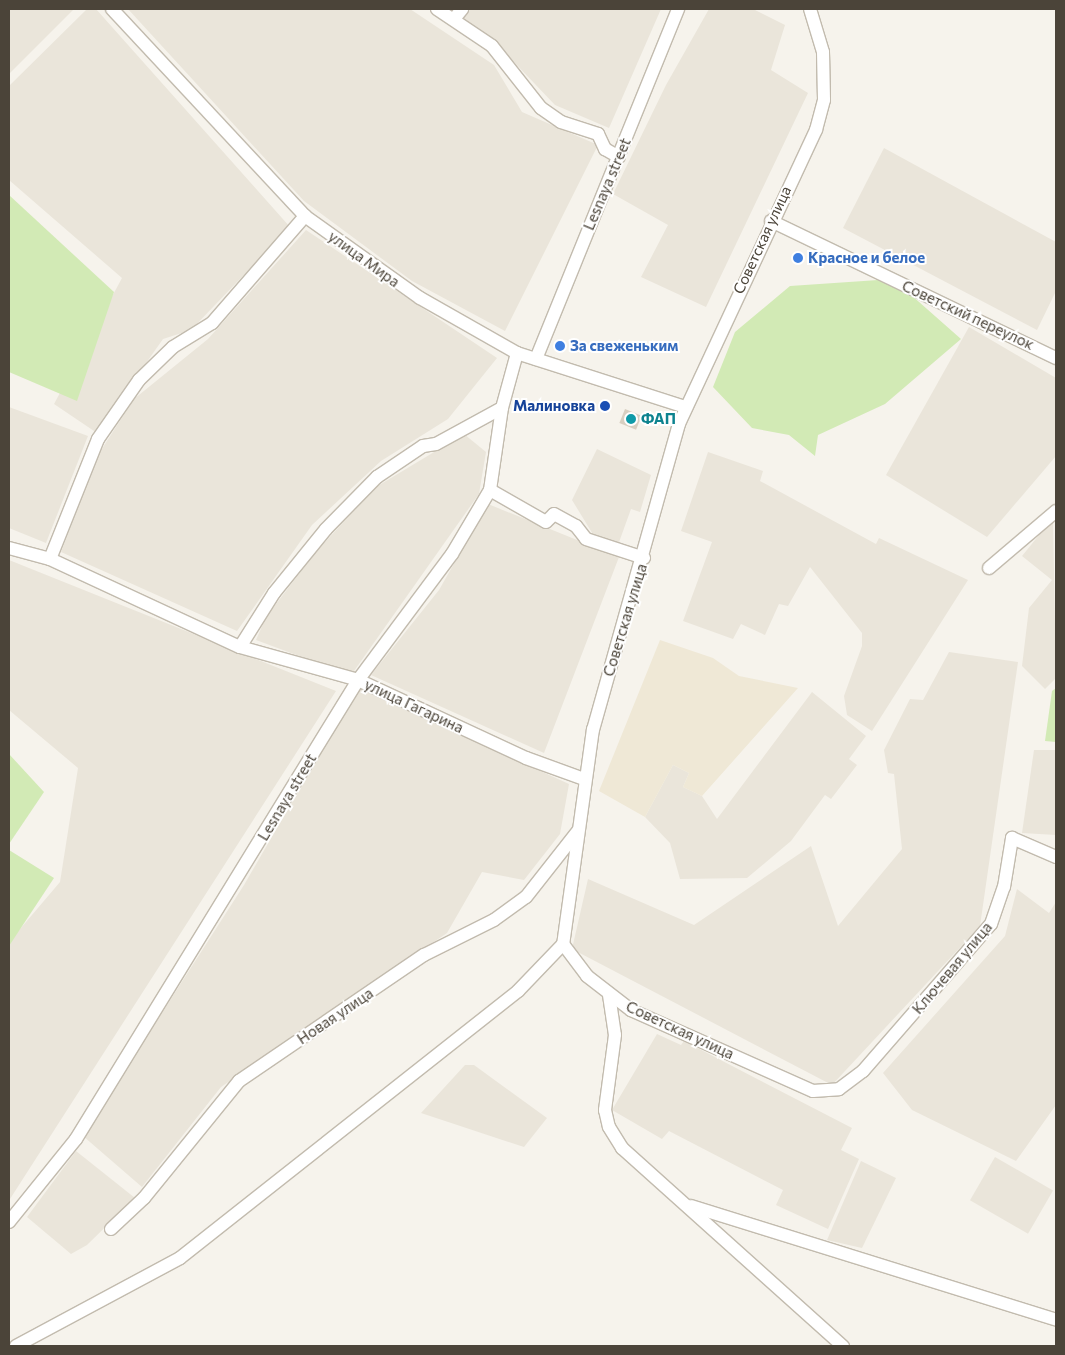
<!DOCTYPE html>
<meta charset="utf-8">
<style>
body{margin:0}
#map{position:relative;width:1065px;height:1355px;overflow:hidden;background:#f6f3ec;font-family:Commissioner,sans-serif}
div>[style]{position:absolute}
[style*='--x']{left:calc(var(--x)*1px);top:calc(var(--y)*1px);width:calc(var(--w)*1px);rotate:calc(var(--a)*1deg)}
.residential>*{inset:0;background:#eae5da;transform-origin:0 0}
.education>*{inset:0;background:#efe8d6}
.green>*{inset:0;background:#d2eab5}
.building>*{inset:0;background:#d8cfc1;transform-origin:0 0}
.roads{filter:drop-shadow(1px 0 #c2bbae) drop-shadow(-1px 0 #c2bbae) drop-shadow(0 1px #c2bbae) drop-shadow(0 -1px #c2bbae)}
.minor>*{height:12px;margin:-6px;padding:0 6px;transform-origin:6px;border-radius:6px;background:#fff}
.dots>*{width:14px;height:14px;translate:-50% -50%;box-sizing:border-box;border:2px solid #fff;border-radius:50%}
span{translate:-50% -50%;white-space:nowrap;text-align:center;line-height:1.15;-webkit-text-stroke:4px #fff;paint-order:stroke}
.street-label{font-size:15px;color:#4b4439}
.shop-label{font-size:15px;color:#366cbe;font-weight:700}
.left{translate:0 -50%;text-align:left}
.transit-label{font-size:15px;color:#164399;font-weight:700}
.right{translate:-100% -50%;text-align:right}
.culture-label{font-size:15px;color:#0d838f;font-weight:700}
.frame{position:absolute;inset:0;border:10px solid #4b4439;pointer-events:none}
</style>
<div id="map">
<div class="residential">
<div style="clip-path:polygon(9px 9px,74px 9px,9px 74px)"></div>
<div style="clip-path:polygon(87px 9px,96px 9px,290px 227px,191px 330px,163px 339px,97px 433px,54px 404px,122px 278px,9px 180px,9px 86px)"></div>
<div style="clip-path:polygon(128px 9px,410px 9px,494px 65px,522px 112px,598px 145px,505px 331px,412px 281px,304px 201px)"></div>
<div style="clip-path:polygon(470px 9px,661px 9px,609px 128px,555px 105px,493px 40px,462px 20px)"></div>
<div style="clip-path:polygon(709px 9px,753px 9px,785px 25px,771px 70px,808px 93px,706px 307px,641px 277px,668px 225px,613px 194px,666px 85px)"></div>
<div style="clip-path:polygon(884px 148px,1056px 242px,1056px 291px,1037px 330px,843px 228px)"></div>
<div style="clip-path:polygon(306px 230px,497px 358px,448px 419px,381px 461px,312px 525px,237px 631px,61px 552px,96px 458px,134px 399px,208px 339px)"></div>
<div style="clip-path:polygon(969px 327px,1056px 378px,1056px 456px,987px 537px,886px 475px)"></div>
<div style="clip-path:polygon(9px 407px,88px 436px,46px 543px,9px 528px)"></div>
<div style="clip-path:polygon(464px 434px,486px 452px,479px 494px,354px 671px,345px 673px,256px 640px,266px 617px,315px 553px,376px 487px)"></div>
<div style="clip-path:polygon(597px 449px,651px 475px,640px 512px,631px 509px,618px 545px,594px 536px,572px 500px)"></div>
<div style="clip-path:polygon(708px 452px,763px 471px,760px 481px,876px 544px,879px 538px,968px 580px,872px 731px,847px 715px,844px 696px,862px 646px,862px 633px,810px 567px,788px 606px,779px 604px,765px 635px,741px 624px,733px 639px,683px 621px,712px 542px,681px 531px)"></div>
<div style="clip-path:polygon(488px 504px,619px 557px,544px 753px,371px 675px,439px 590px)"></div>
<div style="clip-path:polygon(1053px 518px,1056px 678px,1045px 689px,1022px 666px,1029px 608px,1052px 580px,1022px 556px)"></div>
<div style="clip-path:polygon(9px 560px,336px 691px,10px 1199px,9px 942px,60px 882px,78px 768px,9px 710px)"></div>
<div style="clip-path:polygon(949px 652px,1018px 662px,980px 926px,832px 1085px,572px 949px,588px 879px,694px 925px,811px 846px,838px 926px,902px 849px,894px 774px,888px 773px,884px 750px,910px 699px,923px 700px)"></div>
<div style="clip-path:polygon(358px 688px,569px 784px,560px 834px,524px 880px,482px 872px,447px 933px,221px 1087px,142px 1187px,83px 1136px,244px 885px)"></div>
<div style="clip-path:polygon(812px 692px,866px 736px,849px 759px,857px 765px,831px 799px,825px 795px,791px 841px,747px 878px,680px 879px,670px 843px,645px 817px,673px 765px,689px 773px,683px 787px,702px 796px,717px 819px)"></div>
<div style="clip-path:polygon(1034px 750px,1056px 750px,1056px 835px,1022px 833px)"></div>
<div style="clip-path:polygon(1017px 889px,1049px 913px,1056px 902px,1056px 1105px,1016px 1161px,912px 1110px,883px 1073px,1005px 936px)"></div>
<div style="clip-path:polygon(657px 1034px,681px 1045px,684px 1041px,852px 1128px,841px 1150px,859px 1159px,828px 1229px,776px 1205px,783px 1190px,669px 1131px,662px 1139px,612px 1110px)"></div>
<div style="clip-path:polygon(465px 1065px,474px 1065px,547px 1118px,524px 1147px,421px 1113px)"></div>
<div style="clip-path:polygon(76px 1151px,135px 1198px,87px 1245px,71px 1254px,27px 1217px)"></div>
<div style="left:995px;top:1157px;width:67px;height:50px;rotate:30deg"></div>
<div style="clip-path:polygon(861px 1161px,896px 1178px,862px 1248px,827px 1240px)"></div>
</div>
<div class="education">
<div style="clip-path:polygon(660px 640px,713px 658px,739px 676px,798px 688px,702px 796px,683px 787px,689px 773px,673px 765px,645px 817px,599px 791px)"></div>
</div>
<div class="green">
<div style="clip-path:polygon(9px 195px,114px 292px,77px 401px,9px 372px)"></div>
<div style="clip-path:polygon(893px 279px,961px 339px,885px 404px,818px 435px,815px 456px,789px 435px,752px 428px,713px 387px,735px 332px,790px 286px)"></div>
<div style="clip-path:polygon(1056px 688px,1056px 742px,1045px 741px,1052px 691px)"></div>
<div style="clip-path:polygon(9px 754px,44px 792px,9px 844px)"></div>
<div style="clip-path:polygon(9px 850px,54px 878px,9px 946px)"></div>
</div>
<div class="building">
<div style="left:625px;top:409px;width:18px;height:15px;rotate:22deg"></div>
</div>
<div class="roads">
<div class="minor">
<div style="--x:112;--y:9;--w:283;--a:47"></div>
<div style="--x:305;--y:216;--w:141;--a:35.5"></div>
<div style="--x:420;--y:298;--w:112;--a:29.6"></div>
<div style="--x:517;--y:353;--w:176;--a:17.8"></div>
<div style="--x:437;--y:9;--w:66;--a:33.9"></div>
<div style="--x:492;--y:46;--w:79;--a:51.7"></div>
<div style="--x:541;--y:108;--w:24;--a:35"></div>
<div style="--x:561;--y:122;--w:39;--a:18"></div>
<div style="--x:598;--y:134;--w:17;--a:65"></div>
<div style="--x:605;--y:149;--w:16;--a:30"></div>
<div style="--x:810;--y:9;--w:45;--a:73.2"></div>
<div style="--x:823;--y:52;--w:48;--a:88.8"></div>
<div style="--x:824;--y:100;--w:31;--a:105"></div>
<div style="--x:816;--y:130;--w:324;--a:115"></div>
<div style="--x:679;--y:424;--w:317;--a:105.7"></div>
<div style="--x:593;--y:729;--w:217;--a:97.9"></div>
<div style="--x:563;--y:944;--w:40;--a:53"></div>
<div style="--x:587;--y:976;--w:56;--a:37.7"></div>
<div style="--x:631;--y:1010;--w:199;--a:24"></div>
<div style="--x:813;--y:1091;--w:26;--a:-4"></div>
<div style="--x:839;--y:1089;--w:30;--a:-37"></div>
<div style="--x:863;--y:1071;--w:195;--a:-49"></div>
<div style="--x:991;--y:924;--w:39;--a:-71"></div>
<div style="--x:1004;--y:887;--w:50;--a:-80.7"></div>
<div style="--x:1012;--y:838;--w:48;--a:23.4"></div>
<div style="--x:454;--y:19;--w:13;--a:-51"></div>
<div style="--x:771;--y:221;--w:316;--a:25.7"></div>
<div style="--x:536;--y:359;--w:378;--a:-67.9"></div>
<div style="--x:490;--y:490;--w:64;--a:29.7"></div>
<div style="--x:546;--y:522;--w:11;--a:-45"></div>
<div style="--x:554;--y:514;--w:25;--a:29"></div>
<div style="--x:576;--y:526;--w:16;--a:52"></div>
<div style="--x:586;--y:539;--w:61;--a:18.1"></div>
<div style="--x:9;--y:548;--w:42;--a:15"></div>
<div style="--x:50;--y:559;--w:209;--a:24.9"></div>
<div style="--x:240;--y:647;--w:123;--a:15.6"></div>
<div style="--x:358;--y:680;--w:185;--a:24.9"></div>
<div style="--x:526;--y:758;--w:62;--a:19.9"></div>
<div style="--x:50;--y:559;--w:129;--a:-68.2"></div>
<div style="--x:98;--y:439;--w:72;--a:-55.2"></div>
<div style="--x:139;--y:380;--w:47;--a:-44.1"></div>
<div style="--x:173;--y:347;--w:46;--a:-31.6"></div>
<div style="--x:212;--y:323;--w:142;--a:-49"></div>
<div style="--x:989;--y:568;--w:88;--a:-40.4"></div>
<div style="--x:240;--y:647;--w:64;--a:-57.8"></div>
<div style="--x:274;--y:593;--w:82;--a:-50.9"></div>
<div style="--x:326;--y:529;--w:73;--a:-45.6"></div>
<div style="--x:377;--y:477;--w:55;--a:-34"></div>
<div style="--x:423;--y:446;--w:13;--a:-9"></div>
<div style="--x:436;--y:444;--w:75;--a:-28.6"></div>
<div style="--x:609;--y:995;--w:40;--a:81.5"></div>
<div style="--x:615;--y:1035;--w:76;--a:97.6"></div>
<div style="--x:605;--y:1110;--w:17;--a:77"></div>
<div style="--x:609;--y:1127;--w:25;--a:58"></div>
<div style="--x:622;--y:1148;--w:297;--a:41.9"></div>
<div style="--x:691;--y:1206;--w:382;--a:17.3"></div>
<div style="--x:9;--y:1222;--w:107;--a:-51.1"></div>
<div style="--x:76;--y:1139;--w:539;--a:-58.43"></div>
<div style="--x:358;--y:680;--w:157;--a:-53.3"></div>
<div style="--x:452;--y:554;--w:74;--a:-59.3"></div>
<div style="--x:490;--y:490;--w:83;--a:-81.7"></div>
<div style="--x:502;--y:408;--w:57;--a:-74.7"></div>
<div style="--x:111;--y:1229;--w:45;--a:-43.2"></div>
<div style="--x:144;--y:1198;--w:151;--a:-50.9"></div>
<div style="--x:239;--y:1081;--w:224;--a:-34.3"></div>
<div style="--x:424;--y:955;--w:78;--a:-26.6"></div>
<div style="--x:494;--y:920;--w:39;--a:-36"></div>
<div style="--x:526;--y:897;--w:84;--a:-51.8"></div>
<div style="--x:16;--y:1346;--w:186;--a:-28.2"></div>
<div style="--x:180;--y:1258;--w:431;--a:-38.3"></div>
<div style="--x:518;--y:991;--w:65;--a:-46.2"></div>
</div>
</div>
<div class="dots">
<div style="left:798px;top:258px;background:#3f7fe0"></div>
<div style="left:560px;top:346px;background:#3f7fe0"></div>
<div style="left:605px;top:406px;background:#1a4fb4"></div>
<div style="left:631px;top:419px;background:#0f9aa8"></div>
</div>
<div class="street-label">
<span style="left:607px;top:184px;rotate:-67deg">Lesnaya street</span>
<span style="left:762px;top:240px;rotate:-65deg">Советская улица</span>
<span style="left:364px;top:259px;rotate:36deg">улица Мира</span>
<span style="left:968px;top:315px;rotate:25deg">Советский переулок</span>
<span style="left:625px;top:620px;rotate:-73deg">Советская улица</span>
<span style="left:414px;top:706px;rotate:25deg">улица Гагарина</span>
<span style="left:287px;top:797px;rotate:-59deg">Lesnaya street</span>
<span style="left:952px;top:968px;rotate:-50deg">Ключевая улица</span>
<span style="left:335px;top:1016px;rotate:-34deg">Новая улица</span>
<span style="left:680px;top:1030px;rotate:25deg">Советская улица</span>
</div>
<div class="shop-label">
<span class="left" style="left:808px;top:258px">Красное и белое</span>
<span class="left" style="left:570px;top:346px">За свеженьким</span>
</div>
<div class="transit-label">
<span class="right" style="left:595px;top:406px">Малиновка</span>
</div>
<div class="culture-label">
<span class="left" style="left:641px;top:419px">ФАП</span>
</div>
<div class="frame"></div>
</div>
